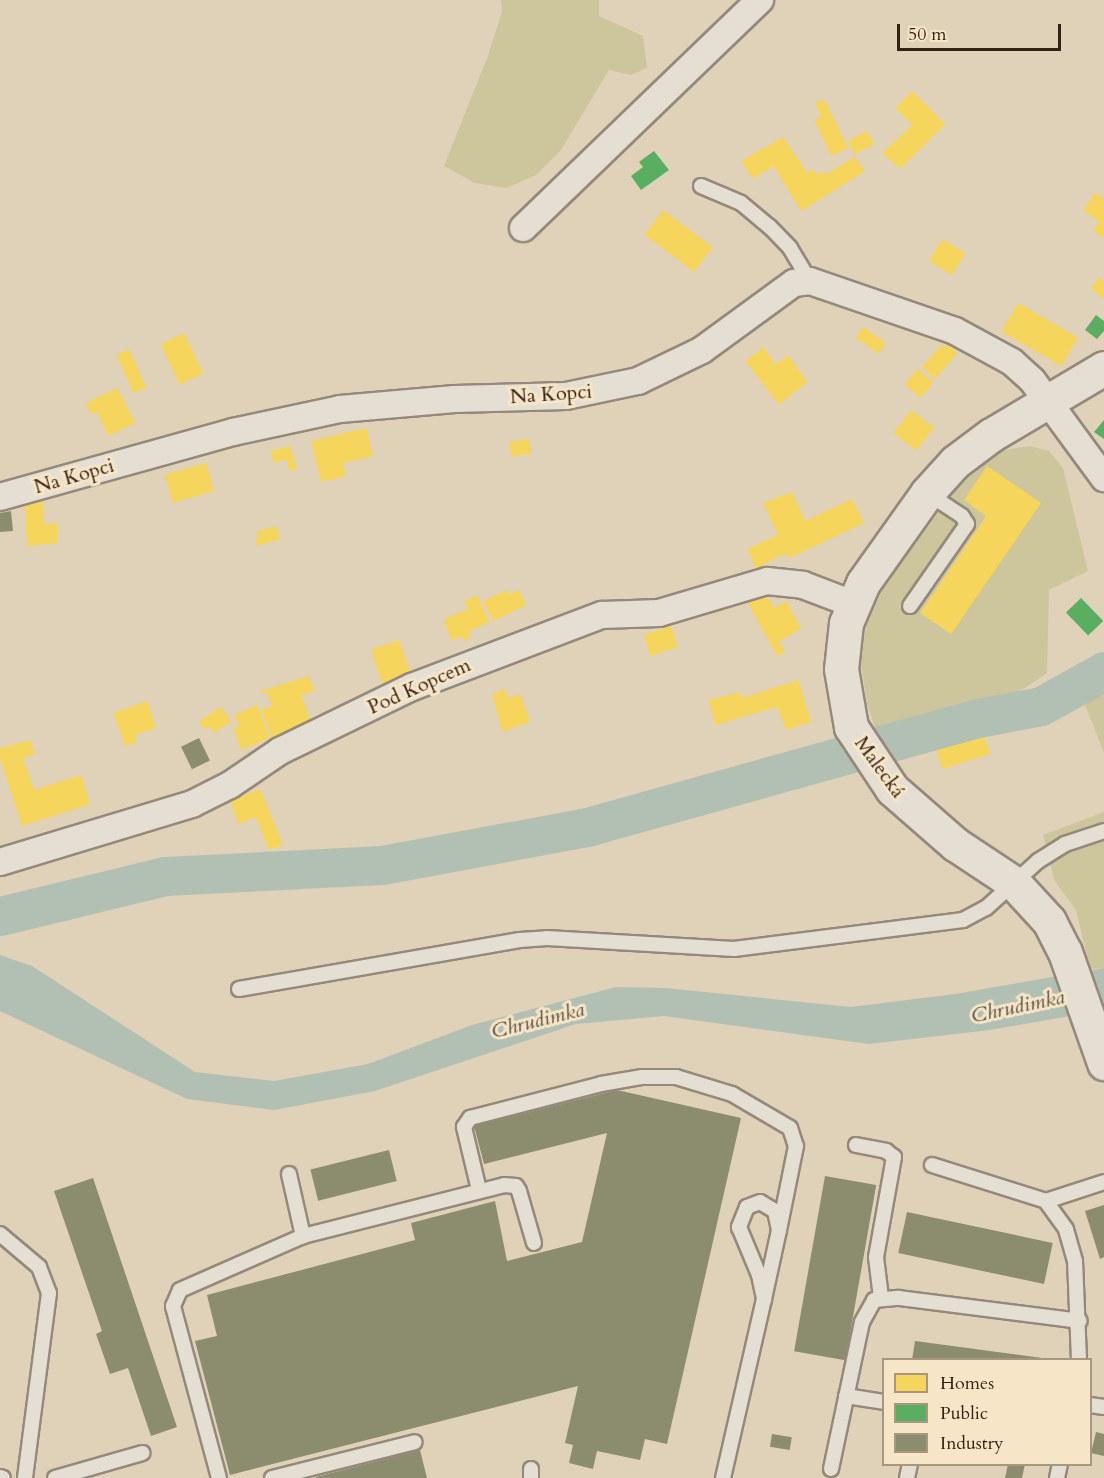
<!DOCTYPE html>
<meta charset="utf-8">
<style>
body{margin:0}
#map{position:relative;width:1104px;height:1478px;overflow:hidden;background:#e0d2b8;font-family:Cardo,serif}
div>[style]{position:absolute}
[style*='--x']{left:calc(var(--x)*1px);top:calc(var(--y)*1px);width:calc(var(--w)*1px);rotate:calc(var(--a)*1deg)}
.green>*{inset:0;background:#cdc69c}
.water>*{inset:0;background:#b2bfb3}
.homes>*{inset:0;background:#f6d55c;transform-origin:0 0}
.public>*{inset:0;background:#5aae61;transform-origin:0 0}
.industry>*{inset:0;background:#8c8c6e;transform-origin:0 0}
.river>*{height:39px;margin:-19.5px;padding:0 19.5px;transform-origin:19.5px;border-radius:19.5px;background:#b2bfb3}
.roads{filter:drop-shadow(2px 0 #94897a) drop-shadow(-2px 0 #94897a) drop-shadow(0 2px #94897a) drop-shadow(0 -2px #94897a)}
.service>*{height:14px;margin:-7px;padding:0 7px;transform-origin:7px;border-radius:7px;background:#e5ded2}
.minor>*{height:26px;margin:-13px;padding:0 13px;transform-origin:13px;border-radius:13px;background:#e5ded2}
.tertiary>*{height:33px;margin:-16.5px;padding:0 16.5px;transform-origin:16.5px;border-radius:16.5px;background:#e5ded2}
span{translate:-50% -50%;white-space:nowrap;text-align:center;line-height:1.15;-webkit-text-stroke:6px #f6e5c6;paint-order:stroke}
.street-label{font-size:20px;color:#342116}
.water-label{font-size:21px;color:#544e44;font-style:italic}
.legend{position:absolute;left:882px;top:1358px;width:210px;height:108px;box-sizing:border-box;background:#f6e5c6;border:2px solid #a89780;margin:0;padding:8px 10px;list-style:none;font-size:18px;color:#342116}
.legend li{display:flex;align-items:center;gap:12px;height:30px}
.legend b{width:30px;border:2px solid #a89780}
.scale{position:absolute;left:897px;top:24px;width:164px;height:27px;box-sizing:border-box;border:3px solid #342116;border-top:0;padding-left:8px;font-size:18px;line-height:21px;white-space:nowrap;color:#342116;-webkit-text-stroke:4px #f6e5c6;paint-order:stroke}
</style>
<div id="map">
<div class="green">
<div style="clip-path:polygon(501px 0,599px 0,599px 16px,643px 36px,647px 68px,630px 75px,609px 70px,561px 150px,536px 175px,506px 188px,475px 183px,444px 166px,487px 58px,502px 12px)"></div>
<div style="clip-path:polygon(1029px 446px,1049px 451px,1063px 468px,1088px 571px,1049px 590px,1047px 673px,1025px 688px,969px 712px,879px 739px,867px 704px,859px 652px,872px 608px,886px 584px,970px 469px,998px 451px)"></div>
<div style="clip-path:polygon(1104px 694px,1104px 753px,1084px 702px)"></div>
<div style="clip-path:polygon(1104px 812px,1104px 968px,1090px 969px,1076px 910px,1054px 880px,1043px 835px)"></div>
</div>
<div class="water">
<div style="clip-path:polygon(0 955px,32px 966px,195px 1072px,274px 1081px,368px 1064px,472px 1025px,616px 987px,665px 988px,851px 1007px,955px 994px,1104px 968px,1104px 1010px,990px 1030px,869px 1044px,664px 1016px,576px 1024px,375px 1091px,274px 1110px,187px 1099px,0 1011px)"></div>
</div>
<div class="homes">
<div style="clip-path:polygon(912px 91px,945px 124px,900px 169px,882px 153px,912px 125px,895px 108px)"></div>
<div style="clip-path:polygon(824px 99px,848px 148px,831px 156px,814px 120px,821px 117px,815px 103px)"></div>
<div style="left:867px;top:131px;width:15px;height:22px;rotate:62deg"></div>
<div style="clip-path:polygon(783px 137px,807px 173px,813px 169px,817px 175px,823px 171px,824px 175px,854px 157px,865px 171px,801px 211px,773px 166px,752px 179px,741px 161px)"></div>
<div style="clip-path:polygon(1095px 193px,1104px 199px,1103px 238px,1093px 230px,1099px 222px,1083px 210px)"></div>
<div style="left:663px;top:210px;width:62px;height:31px;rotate:37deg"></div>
<div style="left:942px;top:239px;width:27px;height:26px;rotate:31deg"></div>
<div style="clip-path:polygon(1099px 277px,1104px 281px,1104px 300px,1091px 288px)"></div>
<div style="left:1018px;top:303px;width:69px;height:33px;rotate:30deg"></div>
<div style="left:863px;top:327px;width:28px;height:13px;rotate:35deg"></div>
<div style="left:184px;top:333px;width:45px;height:26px;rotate:65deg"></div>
<div style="clip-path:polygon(948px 344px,957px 353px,935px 379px,922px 367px,941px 345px,944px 348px)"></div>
<div style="clip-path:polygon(764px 347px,775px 365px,788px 355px,807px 382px,779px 405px,745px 361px)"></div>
<div style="left:129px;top:349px;width:42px;height:14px;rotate:66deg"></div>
<div style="left:917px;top:369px;width:21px;height:20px;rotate:39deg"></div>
<div style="clip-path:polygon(117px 388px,135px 423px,108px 436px,97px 412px,91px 414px,86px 403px)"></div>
<div style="left:911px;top:410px;width:29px;height:29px;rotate:38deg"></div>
<div style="clip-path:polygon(366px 428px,373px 456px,343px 463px,346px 476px,321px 482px,311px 441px)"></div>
<div style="left:529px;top:439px;width:15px;height:20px;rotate:82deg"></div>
<div style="clip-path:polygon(290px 446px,297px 469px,289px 471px,286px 459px,274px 463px,270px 451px)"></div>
<div style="left:206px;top:463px;width:29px;height:43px;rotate:74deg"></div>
<div style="clip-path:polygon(987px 466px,1041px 503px,951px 634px,920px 613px,986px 516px,964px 500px)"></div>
<div style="clip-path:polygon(792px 492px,805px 521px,852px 499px,864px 523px,789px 558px,787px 554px,779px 556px,756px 569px,747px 549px,778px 535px,763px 503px)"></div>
<div style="clip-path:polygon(42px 498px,44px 524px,57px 523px,57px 543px,27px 546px,24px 500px)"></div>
<div style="clip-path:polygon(276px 526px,280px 539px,256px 546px,257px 531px)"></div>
<div style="clip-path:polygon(762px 588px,774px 608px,786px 601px,801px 629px,779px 641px,785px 652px,777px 656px,745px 598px)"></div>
<div style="clip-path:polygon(507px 590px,509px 594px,519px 590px,526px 605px,493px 621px,483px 601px)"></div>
<div style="clip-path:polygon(477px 595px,489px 622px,468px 632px,471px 638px,464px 641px,461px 636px,451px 641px,444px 619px,468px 609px,464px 601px)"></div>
<div style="left:671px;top:626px;width:22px;height:29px;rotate:72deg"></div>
<div style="left:399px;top:640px;width:36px;height:30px;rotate:71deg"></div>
<div style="clip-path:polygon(308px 676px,315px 691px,301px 695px,312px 724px,272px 738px,261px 710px,272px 706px,268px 694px,258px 692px)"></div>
<div style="clip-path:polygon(798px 680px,811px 722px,786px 730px,777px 707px,715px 725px,708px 700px,740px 692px,742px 698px)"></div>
<div style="clip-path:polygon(505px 689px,508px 698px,520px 694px,530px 722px,502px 732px,492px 694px)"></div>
<div style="clip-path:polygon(147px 701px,156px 728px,135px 735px,137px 742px,125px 746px,113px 713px)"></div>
<div style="clip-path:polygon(257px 705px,270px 738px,241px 750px,233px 729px,239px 726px,234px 715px)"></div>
<div style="clip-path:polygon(221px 707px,231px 722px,213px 733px,210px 726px,204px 730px,199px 721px)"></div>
<div style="left:982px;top:729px;width:26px;height:50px;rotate:72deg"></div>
<div style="clip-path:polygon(30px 740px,35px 754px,23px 758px,34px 790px,81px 775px,90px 804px,22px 826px,0 759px,0 748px)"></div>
<div style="clip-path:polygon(260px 789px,283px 845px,268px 850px,256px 817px,238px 824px,230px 801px)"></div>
</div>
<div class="public">
<div style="clip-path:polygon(654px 151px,669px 170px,641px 190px,631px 176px,643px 167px,639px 162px)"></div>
<div style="clip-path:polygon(1096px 315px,1104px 321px,1104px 331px,1097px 339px,1085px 330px)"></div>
<div style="clip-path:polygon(1104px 420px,1104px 439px,1094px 432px)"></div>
<div style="left:1081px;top:598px;width:32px;height:21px;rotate:46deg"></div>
</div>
<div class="industry">
<div style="clip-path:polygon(11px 511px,13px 531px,0 532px,0 513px)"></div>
<div style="left:199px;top:738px;width:25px;height:20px;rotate:64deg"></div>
<div style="clip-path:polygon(617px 1090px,741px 1118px,667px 1444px,645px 1439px,640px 1460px,597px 1451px,593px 1469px,569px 1463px,573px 1445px,565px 1443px,578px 1386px,230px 1475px,195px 1341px,217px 1336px,207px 1295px,415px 1240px,411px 1223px,495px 1201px,507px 1261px,582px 1242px,607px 1133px,484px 1164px,474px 1126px)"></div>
<div style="left:389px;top:1150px;width:32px;height:81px;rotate:76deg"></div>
<div style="left:825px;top:1176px;width:52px;height:178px;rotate:10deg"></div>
<div style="clip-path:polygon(93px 1178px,177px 1427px,151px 1436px,128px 1368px,110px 1374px,96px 1334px,102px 1331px,54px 1191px)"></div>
<div style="clip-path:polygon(1104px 1205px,1104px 1257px,1100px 1259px,1085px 1211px)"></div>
<div style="left:907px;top:1212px;width:149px;height:42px;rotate:12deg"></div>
<div style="clip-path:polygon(915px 1341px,1042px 1358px,1042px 1360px,912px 1360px)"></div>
<div style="clip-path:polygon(1096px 1432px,1104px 1434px,1104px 1456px,1091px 1453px)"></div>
<div style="left:772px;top:1434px;width:20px;height:13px;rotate:9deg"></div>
<div style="clip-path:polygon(420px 1450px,427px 1478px,316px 1478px,316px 1477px)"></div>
<div style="clip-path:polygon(1008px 1464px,1025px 1464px,1022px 1478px,1005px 1478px)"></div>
</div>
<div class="river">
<div style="--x:0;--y:916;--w:170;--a:-13.6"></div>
<div style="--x:165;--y:876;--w:217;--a:-2.9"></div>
<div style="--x:382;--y:865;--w:208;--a:-10.5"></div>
<div style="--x:587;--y:827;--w:401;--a:-15.6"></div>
<div style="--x:973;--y:719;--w:69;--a:-10.8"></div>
<div style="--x:1041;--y:706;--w:72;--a:-29.1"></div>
</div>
<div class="roads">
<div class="service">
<div style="--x:701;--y:186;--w:43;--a:23"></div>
<div style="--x:741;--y:203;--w:38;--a:40"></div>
<div style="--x:770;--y:227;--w:29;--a:46"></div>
<div style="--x:790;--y:248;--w:39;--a:59"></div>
<div style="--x:910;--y:606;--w:100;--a:-55.2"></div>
<div style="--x:967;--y:524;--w:9;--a:-122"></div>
<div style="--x:962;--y:516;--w:42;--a:-146.7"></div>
<div style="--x:239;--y:989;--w:285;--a:-9.9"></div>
<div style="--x:520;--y:940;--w:27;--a:-4"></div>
<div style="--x:547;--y:938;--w:187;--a:3.4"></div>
<div style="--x:734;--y:949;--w:231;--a:-7.2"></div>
<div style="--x:963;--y:920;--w:26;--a:-28"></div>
<div style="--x:986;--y:908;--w:70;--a:-42.1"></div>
<div style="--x:1038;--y:861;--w:32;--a:-32"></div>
<div style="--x:1065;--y:844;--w:41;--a:-18.4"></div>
<div style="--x:856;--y:1145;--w:31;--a:11"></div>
<div style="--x:886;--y:1151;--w:10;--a:37"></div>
<div style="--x:894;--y:1157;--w:102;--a:100.2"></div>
<div style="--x:876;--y:1257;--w:41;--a:83"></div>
<div style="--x:932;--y:1165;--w:120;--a:17.5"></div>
<div style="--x:289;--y:1174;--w:64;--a:77.3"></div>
<div style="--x:479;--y:1190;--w:65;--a:-103.4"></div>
<div style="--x:464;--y:1127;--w:11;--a:-56"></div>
<div style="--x:470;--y:1118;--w:135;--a:-14.5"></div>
<div style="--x:601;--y:1084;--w:42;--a:-9.7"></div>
<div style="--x:642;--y:1077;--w:34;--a:0"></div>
<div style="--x:676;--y:1077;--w:59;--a:16.9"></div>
<div style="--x:732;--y:1094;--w:67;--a:30.4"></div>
<div style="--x:790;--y:1128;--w:19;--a:72"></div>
<div style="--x:796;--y:1146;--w:86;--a:101.4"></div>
<div style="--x:0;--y:1234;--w:51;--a:40.2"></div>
<div style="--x:39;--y:1267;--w:28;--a:69"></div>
<div style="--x:49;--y:1293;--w:187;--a:97.4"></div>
<div style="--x:1079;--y:1360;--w:99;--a:-92.3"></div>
<div style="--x:1075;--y:1261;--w:33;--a:-106"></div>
<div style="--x:1066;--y:1229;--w:34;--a:-126"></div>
<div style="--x:1046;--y:1201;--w:61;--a:-18.1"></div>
<div style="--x:846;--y:1396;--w:38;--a:9"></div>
<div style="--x:1090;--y:1405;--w:14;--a:8"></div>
<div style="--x:831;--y:1469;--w:150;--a:-78.1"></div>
<div style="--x:862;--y:1322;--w:25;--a:-61"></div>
<div style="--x:874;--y:1300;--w:25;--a:-5"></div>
<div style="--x:899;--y:1298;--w:182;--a:7.2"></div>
<div style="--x:0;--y:1477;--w:3;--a:18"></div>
<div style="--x:55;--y:1478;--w:91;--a:-16"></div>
<div style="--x:219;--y:1478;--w:178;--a:-105"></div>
<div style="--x:173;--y:1306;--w:17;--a:-66"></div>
<div style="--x:180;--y:1290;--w:134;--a:-23.7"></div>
<div style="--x:303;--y:1236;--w:207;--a:-14.2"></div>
<div style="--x:504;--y:1185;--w:12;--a:5"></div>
<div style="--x:516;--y:1186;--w:6;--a:59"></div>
<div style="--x:519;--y:1191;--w:54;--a:73.9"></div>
<div style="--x:272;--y:1478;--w:147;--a:-14.1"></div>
<div style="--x:531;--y:1478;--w:9;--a:-90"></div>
<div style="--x:723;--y:1478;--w:184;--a:-77.1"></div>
<div style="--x:764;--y:1299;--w:71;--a:-77.7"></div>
<div style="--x:779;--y:1230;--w:19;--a:-102"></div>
<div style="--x:775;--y:1211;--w:17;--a:-149"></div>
<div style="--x:760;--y:1202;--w:14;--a:159"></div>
<div style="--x:747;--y:1207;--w:22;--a:112"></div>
<div style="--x:739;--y:1227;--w:52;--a:67.4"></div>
<div style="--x:759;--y:1275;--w:25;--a:78"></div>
<div style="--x:907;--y:1478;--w:14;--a:-78"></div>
<div style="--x:1057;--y:1478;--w:14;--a:-78"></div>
</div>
<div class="minor">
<div style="--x:523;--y:228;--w:329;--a:-43.9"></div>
<div style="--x:0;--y:497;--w:242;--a:-15.6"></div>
<div style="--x:233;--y:432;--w:109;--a:-12.1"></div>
<div style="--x:340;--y:409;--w:115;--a:-5"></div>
<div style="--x:455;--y:399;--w:111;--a:-1.5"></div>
<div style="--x:566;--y:396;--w:74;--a:-11.8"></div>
<div style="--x:638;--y:381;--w:71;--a:-25.8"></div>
<div style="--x:702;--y:350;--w:114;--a:-36.1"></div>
<div style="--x:794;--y:283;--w:16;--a:-7"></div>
<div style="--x:810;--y:281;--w:153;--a:19"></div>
<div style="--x:955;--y:331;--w:65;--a:28.5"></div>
<div style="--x:1012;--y:362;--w:27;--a:42"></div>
<div style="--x:1032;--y:380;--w:122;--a:53.7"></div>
<div style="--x:0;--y:862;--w:201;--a:-16.8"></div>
<div style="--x:192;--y:804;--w:42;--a:-26.6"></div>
<div style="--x:230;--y:785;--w:60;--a:-34.2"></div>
<div style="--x:280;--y:751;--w:147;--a:-25.9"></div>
<div style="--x:412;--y:687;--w:203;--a:-20.8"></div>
<div style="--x:602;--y:615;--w:57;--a:-2"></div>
<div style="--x:659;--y:613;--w:113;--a:-16.5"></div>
<div style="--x:767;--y:581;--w:36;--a:6"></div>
<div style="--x:803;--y:585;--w:53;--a:20.8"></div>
</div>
<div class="tertiary">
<div style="--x:1104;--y:368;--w:131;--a:149.3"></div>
<div style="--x:991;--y:435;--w:45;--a:143.1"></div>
<div style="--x:955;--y:462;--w:42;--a:132.1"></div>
<div style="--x:927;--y:493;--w:110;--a:125.4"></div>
<div style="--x:863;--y:583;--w:43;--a:113"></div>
<div style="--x:846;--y:623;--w:46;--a:96.2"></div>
<div style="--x:841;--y:669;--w:59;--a:80.2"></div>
<div style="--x:851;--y:727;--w:74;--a:56.5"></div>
<div style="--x:892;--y:789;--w:84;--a:41.1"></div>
<div style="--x:955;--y:844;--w:71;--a:33.5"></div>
<div style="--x:1014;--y:883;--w:52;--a:47.4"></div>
<div style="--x:1049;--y:921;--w:35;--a:63"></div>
<div style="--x:1065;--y:952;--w:118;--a:70.6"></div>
</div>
</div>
<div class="street-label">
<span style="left:551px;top:394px;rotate:-4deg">Na Kopci</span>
<span style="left:74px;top:476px;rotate:-16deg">Na Kopci</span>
<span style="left:419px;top:686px;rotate:-24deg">Pod Kopcem</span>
<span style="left:880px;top:767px;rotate:54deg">Malecká</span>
</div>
<div class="water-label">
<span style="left:1018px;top:1007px;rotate:-12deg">Chrudimka</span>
<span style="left:538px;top:1021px;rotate:-14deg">Chrudimka</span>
</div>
<ul class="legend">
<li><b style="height:16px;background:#f6d55c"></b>Homes</li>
<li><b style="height:16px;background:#5aae61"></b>Public</li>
<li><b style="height:16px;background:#8c8c6e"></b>Industry</li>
</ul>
<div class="scale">50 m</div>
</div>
